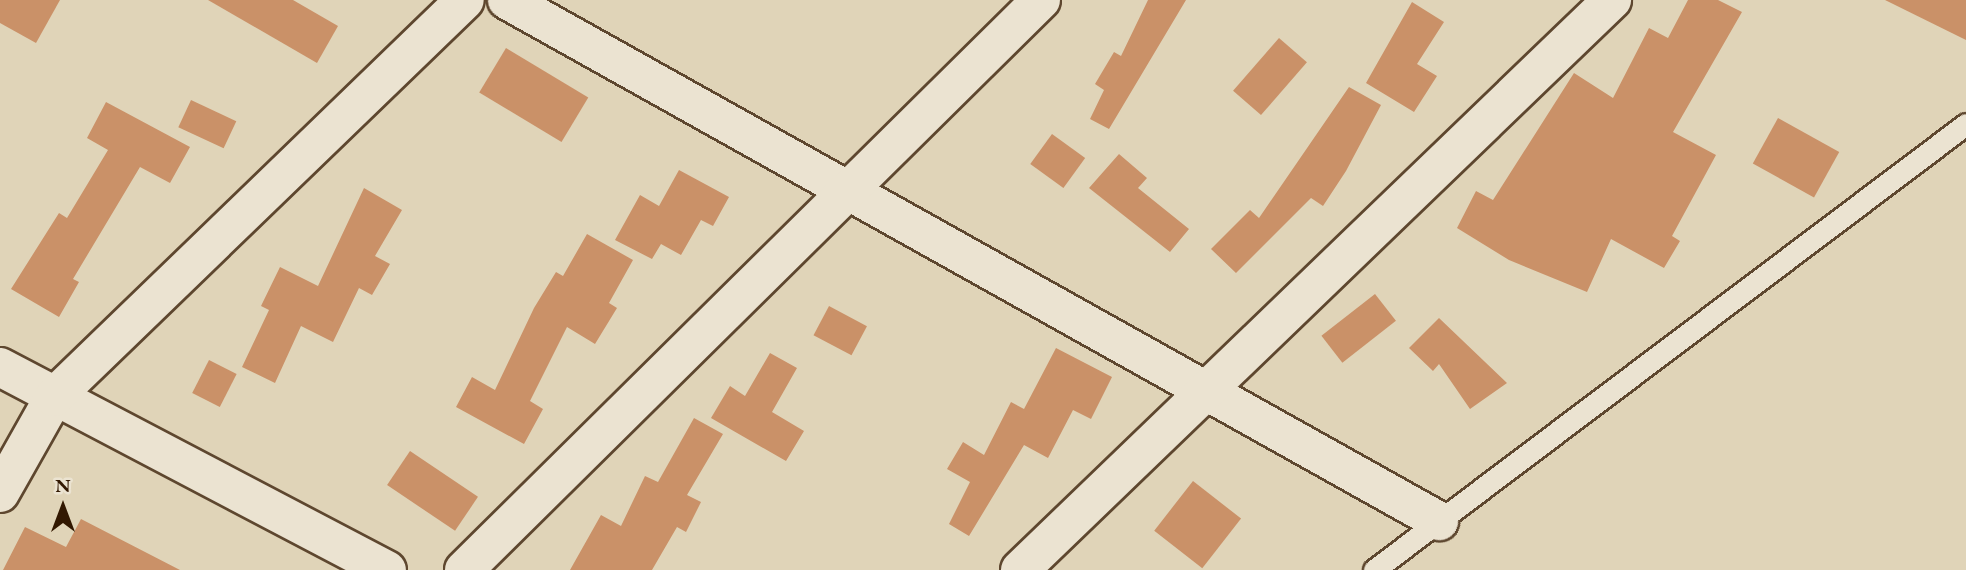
<!DOCTYPE html>
<style>
body{margin:0}
#map{position:relative;width:1966px;height:570px;overflow:hidden;background:#e0d4b8;font-family:"EB Garamond",serif}
div>[style]{position:absolute}
[style*='--x']{left:calc(var(--x)*1px);top:calc(var(--y)*1px);width:calc(var(--w)*1px);rotate:calc(var(--a)*1deg)}
.building>*{inset:0;background:#ca9168;transform-origin:0 0}
.roads{filter:drop-shadow(2px 0 #5e472f) drop-shadow(-2px 0 #5e472f) drop-shadow(0 2px #5e472f) drop-shadow(0 -2px #5e472f)}
.service>*{height:21px;margin:-10.5px;padding:0 10.5px;transform-origin:10.5px;border-radius:10.5px;background:#ebe3d1}
.minor>*{height:38px;margin:-19px;padding:0 19px;transform-origin:19px;border-radius:19px;background:#ebe3d1}
span{translate:-50% -50%;white-space:nowrap;text-align:center;line-height:1.15;-webkit-text-stroke:5px #ebe3d1;paint-order:stroke}
.north{position:absolute;left:28px;top:472px;width:70px;height:70px;-webkit-text-stroke:5px #ebe3d1;paint-order:stroke;rotate:0deg;font-size:19px;font-weight:700;line-height:28px;text-align:center;color:#321801}
.north::after{content:'';display:block;margin:auto;width:24px;height:32px;background:#321801;clip-path:polygon(50% 0,100% 100%,50% 72%,0 100%)}
</style>
<div id="map">
<div class="building">
<div style="clip-path:polygon(0 0,60px 0,36px 43px,0 23px)"></div>
<div style="clip-path:polygon(208px 0,293px 0,338px 26px,317px 63px)"></div>
<div style="clip-path:polygon(1148px 0,1186px 0,1109px 129px,1090px 119px,1104px 90px,1095px 84px,1114px 52px,1121px 56px)"></div>
<div style="clip-path:polygon(1688px 0,1718px 0,1742px 12px,1673px 132px,1716px 155px,1672px 236px,1680px 241px,1664px 268px,1611px 239px,1587px 292px,1509px 260px,1457px 228px,1476px 191px,1493px 200px,1574px 73px,1613px 98px,1649px 28px,1668px 38px)"></div>
<div style="clip-path:polygon(1885px 0,1966px 0,1966px 40px)"></div>
<div style="clip-path:polygon(1412px 2px,1444px 22px,1417px 64px,1437px 76px,1414px 112px,1366px 83px)"></div>
<div style="left:1279px;top:38px;width:37px;height:70px;rotate:41deg"></div>
<div style="left:506px;top:48px;width:96px;height:52px;rotate:31deg"></div>
<div style="clip-path:polygon(1349px 87px,1381px 105px,1346px 171px,1323px 206px,1311px 198px,1236px 273px,1211px 249px,1250px 210px,1259px 218px)"></div>
<div style="left:191px;top:100px;width:50px;height:30px;rotate:25deg"></div>
<div style="clip-path:polygon(106px 102px,190px 147px,170px 183px,140px 167px,73px 279px,79px 282px,59px 317px,11px 289px,59px 213px,67px 218px,108px 150px,87px 138px)"></div>
<div style="left:1778px;top:118px;width:70px;height:52px;rotate:29deg"></div>
<div style="left:1052px;top:134px;width:41px;height:37px;rotate:36deg"></div>
<div style="clip-path:polygon(1119px 154px,1147px 178px,1138px 188px,1189px 229px,1170px 252px,1089px 188px)"></div>
<div style="clip-path:polygon(679px 170px,729px 197px,713px 226px,701px 220px,681px 255px,661px 244px,652px 259px,615px 240px,640px 195px,659px 206px)"></div>
<div style="clip-path:polygon(364px 188px,402px 210px,375px 256px,390px 264px,372px 295px,359px 288px,333px 342px,301px 326px,275px 383px,242px 367px,269px 310px,261px 306px,280px 267px,318px 286px)"></div>
<div style="clip-path:polygon(587px 234px,633px 260px,609px 303px,617px 308px,595px 344px,567px 327px,530px 401px,543px 409px,524px 444px,456px 407px,472px 377px,495px 390px,534px 308px,556px 272px,563px 276px)"></div>
<div style="left:1375px;top:294px;width:34px;height:68px;rotate:52deg"></div>
<div style="left:829px;top:306px;width:43px;height:33px;rotate:28deg"></div>
<div style="clip-path:polygon(1439px 318px,1507px 383px,1470px 409px,1439px 364px,1433px 371px,1409px 348px)"></div>
<div style="clip-path:polygon(1056px 348px,1112px 377px,1091px 419px,1073px 410px,1048px 458px,1024px 445px,969px 536px,949px 524px,970px 482px,947px 469px,963px 442px,984px 455px,1011px 402px,1024px 409px)"></div>
<div style="clip-path:polygon(770px 353px,797px 368px,772px 412px,804px 431px,786px 461px,711px 418px,730px 386px,745px 396px)"></div>
<div style="left:209px;top:360px;width:31px;height:37px;rotate:27deg"></div>
<div style="clip-path:polygon(694px 418px,723px 434px,687px 495px,701px 502px,686px 532px,677px 527px,652px 570px,570px 570px,601px 515px,621px 526px,645px 476px,658px 482px)"></div>
<div style="left:410px;top:451px;width:82px;height:41px;rotate:34deg"></div>
<div style="left:1193px;top:481px;width:61px;height:63px;rotate:38deg"></div>
<div style="clip-path:polygon(81px 519px,180px 570px,3px 570px,25px 527px,66px 547px)"></div>
</div>
<div class="roads">
<div class="service">
<div style="--x:1374;--y:570;--w:741;--a:-36.99"></div>
</div>
<div class="minor">
<div style="--x:507;--y:0;--w:1068;--a:29.21"></div>
<div style="--x:0;--y:367;--w:437;--a:27.7"></div>
<div style="--x:0;--y:493;--w:110;--a:-60.6"></div>
<div style="--x:54;--y:397;--w:571;--a:-44.01"></div>
<div style="--x:464;--y:570;--w:811;--a:-44.65"></div>
<div style="--x:1020;--y:570;--w:822;--a:-43.92"></div>
</div>
</div>
<div class="north">N</div>
</div>
